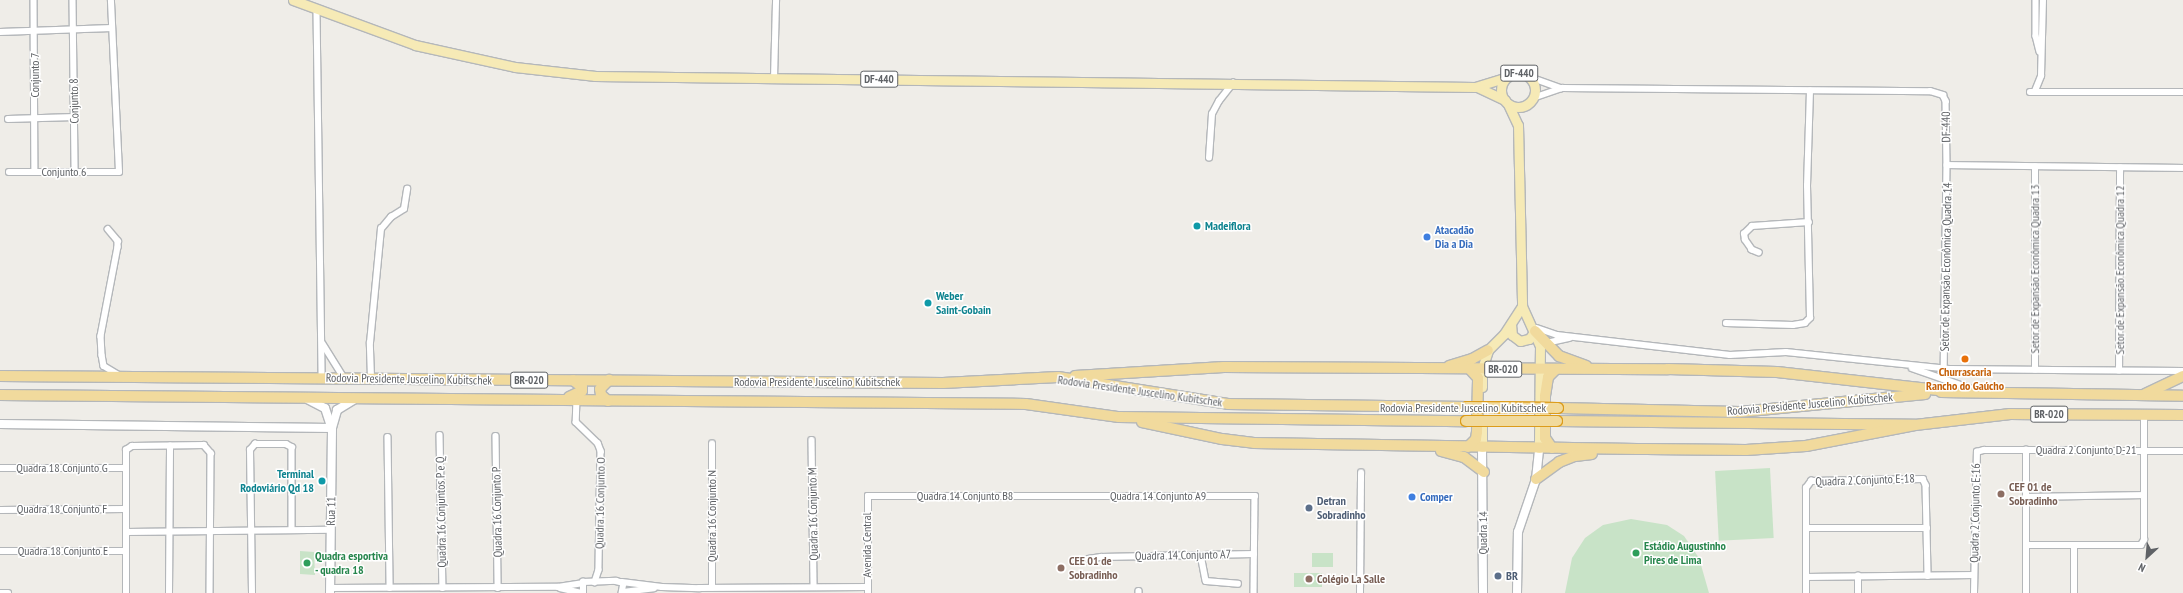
<!DOCTYPE html>
<meta charset="utf-8">
<style>
body{margin:0}
#map{position:relative;width:2183px;height:593px;overflow:hidden;background:#efede8;font-family:"PT Sans Narrow",sans-serif}
div>[style]{position:absolute}
[style*='--x']{left:calc(var(--x)*1px);top:calc(var(--y)*1px);width:calc(var(--w)*1px);rotate:calc(var(--a)*1deg)}
.green>*{inset:0;background:#c8e3c7;transform-origin:0 0}
.roads{filter:drop-shadow(1px 0 #b4b7ba) drop-shadow(-1px 0 #b4b7ba) drop-shadow(0 1px #b4b7ba) drop-shadow(0 -1px #b4b7ba)}
.street>*{height:5.5px;margin:-2.75px;padding:0 2.75px;transform-origin:2.75px;border-radius:2.75px;background:#fff}
.secondary>*{height:8px;margin:-4px;padding:0 4px;transform-origin:4px;border-radius:4px;background:#fff}
.primary>*{height:9px;margin:-4.5px;padding:0 4.5px;transform-origin:4.5px;border-radius:4.5px;background:#f6eab6}
.primary>.ring{margin:-4.5px;padding:0;box-sizing:content-box;background:none;border:9px solid #f6eab6;border-radius:50%}
.highway>*{height:10px;margin:-5px;padding:0 5px;transform-origin:5px;border-radius:5px;background:#f1da9d}
.bridges{filter:drop-shadow(1px 0 #dc9c1b) drop-shadow(-1px 0 #dc9c1b) drop-shadow(0 1px #dc9c1b) drop-shadow(0 -1px #dc9c1b)}
.highway-bridge>*{height:10px;margin:-5px;padding:0 5px;transform-origin:5px;border-radius:5px;background:#f1da9d}
.dots>*{width:11px;height:11px;translate:-50% -50%;box-sizing:border-box;border:2px solid #fff;border-radius:50%}
span{translate:-50% -50%;white-space:nowrap;text-align:center;line-height:1.15;-webkit-text-stroke:3px #fff;paint-order:stroke}
.shield-label span{padding:1px 3px;background:#fff;border:1px solid;border-radius:3px;-webkit-text-stroke-width:0}
.shield-label{font-size:11px;color:#5f6266;font-weight:700}
.street-label{font-size:12px;color:#5f6266}
.culture-label{font-size:12px;color:#0d838f;font-weight:700}
.left{translate:0 -50%;text-align:left}
.right{translate:-100% -50%;text-align:right}
.shop-label{font-size:12px;color:#366cbe;font-weight:700}
.food-label{font-size:12px;color:#c56008;font-weight:700}
.education-label{font-size:12px;color:#785e54;font-weight:700}
.service-label{font-size:12px;color:#4e5e75;font-weight:700}
.leisure-label{font-size:12px;color:#27864d;font-weight:700}
.north{position:absolute;left:2127px;top:537px;width:40px;height:40px;-webkit-text-stroke:3px #fff;paint-order:stroke;rotate:206deg;font-size:11px;font-weight:700;line-height:16px;text-align:center;color:#5f6266}
.north::after{content:'';display:block;margin:auto;width:14px;height:18px;background:#5f6266;clip-path:polygon(50% 0,100% 100%,50% 72%,0 100%)}
</style>
<div id="map">
<div class="green">
<div style="left:1770px;top:468px;width:70px;height:55px;rotate:87deg"></div>
<div style="clip-path:polygon(1631px 519px,1667px 525px,1684px 536px,1699px 558px,1709px 593px,1565px 593px,1572px 558px,1585px 538px,1603px 525px)"></div>
<div style="clip-path:polygon(300px 551px,314px 552px,315px 575px,300px 574px)"></div>
<div style="left:1312px;top:553px;width:21px;height:14px"></div>
<div style="left:1294px;top:573px;width:28px;height:14px"></div>
</div>
<div class="roads">
<div class="street">
<div style="--x:34;--y:0;--w:172;--a:89.7"></div>
<div style="--x:73;--y:0;--w:173;--a:89.3"></div>
<div style="--x:2036;--y:0;--w:36;--a:90"></div>
<div style="--x:2036;--y:36;--w:16;--a:76"></div>
<div style="--x:317;--y:11;--w:367;--a:89.2"></div>
<div style="--x:0;--y:32;--w:112;--a:-2"></div>
<div style="--x:1530;--y:77;--w:33;--a:20"></div>
<div style="--x:774;--y:79;--w:79;--a:-88.5"></div>
<div style="--x:2035;--y:91;--w:16;--a:-68"></div>
<div style="--x:2041;--y:76;--w:76;--a:-88.5"></div>
<div style="--x:2030;--y:92;--w:153;--a:0"></div>
<div style="--x:1533;--y:98;--w:31;--a:-19"></div>
<div style="--x:1562;--y:88;--w:368;--a:0.5"></div>
<div style="--x:1930;--y:91;--w:14;--a:17"></div>
<div style="--x:1943;--y:95;--w:7;--a:63"></div>
<div style="--x:1946;--y:101;--w:64;--a:89.1"></div>
<div style="--x:1947;--y:165;--w:214;--a:90.8"></div>
<div style="--x:8;--y:119;--w:67;--a:-1.7"></div>
<div style="--x:1209;--y:158;--w:44;--a:-86.1"></div>
<div style="--x:1212;--y:114;--w:15;--a:-62"></div>
<div style="--x:1219;--y:101;--w:23;--a:-52"></div>
<div style="--x:1947;--y:165;--w:236;--a:0.7"></div>
<div style="--x:9;--y:172;--w:110;--a:0"></div>
<div style="--x:119;--y:172;--w:172;--a:-92.7"></div>
<div style="--x:108;--y:229;--w:16;--a:50"></div>
<div style="--x:118;--y:241;--w:6;--a:90"></div>
<div style="--x:118;--y:247;--w:91;--a:100.8"></div>
<div style="--x:101;--y:336;--w:19;--a:87"></div>
<div style="--x:102;--y:355;--w:11;--a:80"></div>
<div style="--x:104;--y:366;--w:17;--a:31"></div>
<div style="--x:1759;--y:253;--w:8;--a:-157"></div>
<div style="--x:1752;--y:250;--w:12;--a:-125"></div>
<div style="--x:1745;--y:240;--w:6;--a:-99"></div>
<div style="--x:1744;--y:234;--w:11;--a:-45"></div>
<div style="--x:1752;--y:226;--w:57;--a:-4"></div>
<div style="--x:1726;--y:323;--w:67;--a:1.7"></div>
<div style="--x:1793;--y:325;--w:12;--a:-9"></div>
<div style="--x:1805;--y:323;--w:7;--a:-45"></div>
<div style="--x:1810;--y:318;--w:132;--a:-91.3"></div>
<div style="--x:1807;--y:186;--w:95;--a:-88.2"></div>
<div style="--x:1537;--y:328;--w:21;--a:19"></div>
<div style="--x:1557;--y:335;--w:174;--a:6.6"></div>
<div style="--x:1730;--y:355;--w:56;--a:-3.1"></div>
<div style="--x:1786;--y:352;--w:166;--a:5.9"></div>
<div style="--x:1951;--y:369;--w:232;--a:0.5"></div>
<div style="--x:1546;--y:343;--w:24;--a:-12"></div>
<div style="--x:323;--y:344;--w:40;--a:58"></div>
<div style="--x:1912;--y:368;--w:67;--a:19.2"></div>
<div style="--x:2035;--y:370;--w:203;--a:-90"></div>
<div style="--x:2119;--y:371;--w:203;--a:-89.7"></div>
<div style="--x:371;--y:378;--w:35;--a:-92"></div>
<div style="--x:370;--y:343;--w:115;--a:-84.5"></div>
<div style="--x:381;--y:229;--w:16;--a:-50"></div>
<div style="--x:391;--y:217;--w:15;--a:-32"></div>
<div style="--x:404;--y:209;--w:20;--a:-81"></div>
<div style="--x:577;--y:399;--w:23;--a:92"></div>
<div style="--x:576;--y:422;--w:30;--a:44"></div>
<div style="--x:598;--y:443;--w:9;--a:69"></div>
<div style="--x:601;--y:451;--w:119;--a:91"></div>
<div style="--x:599;--y:570;--w:13;--a:108"></div>
<div style="--x:440;--y:435;--w:153;--a:88.9"></div>
<div style="--x:496;--y:436;--w:152;--a:89.2"></div>
<div style="--x:388;--y:437;--w:151;--a:89.2"></div>
<div style="--x:812;--y:440;--w:147;--a:89.2"></div>
<div style="--x:0;--y:468;--w:125;--a:0"></div>
<div style="--x:2026;--y:497;--w:118;--a:-1"></div>
<div style="--x:0;--y:510;--w:125;--a:-0.5"></div>
<div style="--x:1806;--y:528;--w:121;--a:0"></div>
<div style="--x:127;--y:532;--w:204;--a:-0.6"></div>
<div style="--x:2026;--y:545;--w:115;--a:0"></div>
<div style="--x:2141;--y:545;--w:6;--a:-59"></div>
<div style="--x:2144;--y:540;--w:125;--a:-90"></div>
<div style="--x:0;--y:551;--w:126;--a:0"></div>
<div style="--x:1201;--y:555;--w:26;--a:79"></div>
<div style="--x:1206;--y:581;--w:32;--a:5"></div>
<div style="--x:1088;--y:559;--w:13;--a:-9"></div>
<div style="--x:1101;--y:557;--w:153;--a:-1.1"></div>
<div style="--x:1806;--y:577;--w:168;--a:-0.7"></div>
<div style="--x:622;--y:582;--w:40;--a:7.1"></div>
<div style="--x:662;--y:587;--w:37;--a:2"></div>
<div style="--x:699;--y:588;--w:168;--a:-0.3"></div>
<div style="--x:330;--y:588;--w:228;--a:-0.3"></div>
<div style="--x:558;--y:587;--w:24;--a:-9"></div>
<div style="--x:560;--y:588;--w:23;--a:13"></div>
<div style="--x:712;--y:588;--w:144;--a:-90"></div>
<div style="--x:1139;--y:591;--w:2;--a:90"></div>
<div style="--x:623;--y:592;--w:31;--a:-7"></div>
<div style="--x:0;--y:593;--w:8;--a:0"></div>
<div style="--x:126;--y:593;--w:143;--a:-90"></div>
<div style="--x:126;--y:450;--w:7;--a:-34"></div>
<div style="--x:132;--y:446;--w:72;--a:-0.8"></div>
<div style="--x:204;--y:445;--w:11;--a:49"></div>
<div style="--x:211;--y:453;--w:140;--a:90.4"></div>
<div style="--x:169;--y:593;--w:147;--a:-89.6"></div>
<div style="--x:252;--y:593;--w:143;--a:-90.8"></div>
<div style="--x:250;--y:450;--w:8;--a:-50"></div>
<div style="--x:255;--y:444;--w:31;--a:0"></div>
<div style="--x:286;--y:444;--w:7;--a:27"></div>
<div style="--x:292;--y:447;--w:83;--a:90"></div>
<div style="--x:583;--y:593;--w:11;--a:-90"></div>
<div style="--x:583;--y:582;--w:33;--a:-2"></div>
<div style="--x:616;--y:581;--w:8;--a:14"></div>
<div style="--x:624;--y:583;--w:10;--a:101"></div>
<div style="--x:868;--y:593;--w:97;--a:-90"></div>
<div style="--x:868;--y:496;--w:387;--a:0"></div>
<div style="--x:1255;--y:496;--w:97;--a:90.6"></div>
<div style="--x:1360;--y:593;--w:120;--a:-89.5"></div>
<div style="--x:1806;--y:593;--w:105;--a:-90"></div>
<div style="--x:1806;--y:488;--w:9;--a:-54"></div>
<div style="--x:1811;--y:481;--w:112;--a:-1"></div>
<div style="--x:1923;--y:479;--w:7;--a:63"></div>
<div style="--x:1926;--y:485;--w:91;--a:88.7"></div>
<div style="--x:1858;--y:593;--w:17;--a:-90"></div>
<div style="--x:1974;--y:593;--w:141;--a:-88.8"></div>
<div style="--x:1977;--y:452;--w:7;--a:-16"></div>
<div style="--x:1984;--y:450;--w:199;--a:0.3"></div>
<div style="--x:2026;--y:593;--w:143;--a:-90"></div>
<div style="--x:2074;--y:593;--w:47;--a:-90"></div>
</div>
<div class="secondary">
<div style="--x:307;--y:399;--w:20;--a:27"></div>
<div style="--x:325;--y:408;--w:19;--a:72"></div>
<div style="--x:0;--y:424;--w:332;--a:0.7"></div>
<div style="--x:1482;--y:447;--w:146;--a:89.6"></div>
<div style="--x:330;--y:593;--w:165;--a:-89.3"></div>
<div style="--x:332;--y:428;--w:19;--a:-74"></div>
<div style="--x:337;--y:410;--w:21;--a:-31"></div>
<div style="--x:1517;--y:593;--w:61;--a:-89.1"></div>
<div style="--x:1518;--y:532;--w:56;--a:-71.2"></div>
<div style="--x:1536;--y:479;--w:31;--a:-84"></div>
</div>
<div class="primary">
<div style="--x:293;--y:0;--w:130;--a:20.2"></div>
<div style="--x:415;--y:45;--w:102;--a:12.4"></div>
<div style="--x:515;--y:67;--w:81;--a:6.4"></div>
<div style="--x:595;--y:76;--w:880;--a:0.72"></div>
<div style="--x:1475;--y:87;--w:34;--a:-17"></div>
<div class="ring" style="left:1501px;top:73px;width:25px;height:25px"></div>
<div style="--x:1477;--y:87;--w:31;--a:25"></div>
<div style="--x:1508;--y:104;--w:23;--a:65"></div>
<div style="--x:1518;--y:125;--w:181;--a:88.7"></div>
<div style="--x:1522;--y:306;--w:44;--a:65.8"></div>
<div style="--x:1540;--y:346;--w:102;--a:90.6"></div>
<div style="--x:1511;--y:324;--w:11;--a:85"></div>
<div style="--x:1512;--y:335;--w:10;--a:37"></div>
<div style="--x:1520;--y:341;--w:9;--a:-13"></div>
<div style="--x:1529;--y:339;--w:10;--a:-53"></div>
<div style="--x:1482;--y:387;--w:18;--a:-90"></div>
<div style="--x:1482;--y:369;--w:20;--a:-72"></div>
<div style="--x:1488;--y:350;--w:23;--a:-45"></div>
<div style="--x:1504;--y:334;--w:33;--a:-57"></div>
<div style="--x:1482;--y:424;--w:23;--a:90"></div>
</div>
<div class="highway">
<div style="--x:1535;--y:331;--w:35;--a:46"></div>
<div style="--x:1559;--y:356;--w:29;--a:20"></div>
<div style="--x:1449;--y:366;--w:24;--a:-17"></div>
<div style="--x:1472;--y:359;--w:18;--a:-29"></div>
<div style="--x:0;--y:376;--w:943;--a:0.43"></div>
<div style="--x:943;--y:383;--w:115;--a:-3"></div>
<div style="--x:1058;--y:377;--w:172;--a:9"></div>
<div style="--x:1228;--y:404;--w:239;--a:0.7"></div>
<div style="--x:1075;--y:376;--w:149;--a:-3.5"></div>
<div style="--x:1224;--y:367;--w:444;--a:0.3"></div>
<div style="--x:1668;--y:369;--w:109;--a:1.6"></div>
<div style="--x:1777;--y:372;--w:171;--a:6.4"></div>
<div style="--x:1941;--y:392;--w:242;--a:0.9"></div>
<div style="--x:2145;--y:394;--w:42;--a:-25.3"></div>
<div style="--x:0;--y:395;--w:1026;--a:0.5"></div>
<div style="--x:1026;--y:404;--w:94;--a:8"></div>
<div style="--x:1119;--y:417;--w:347;--a:0.7"></div>
<div style="--x:569;--y:397;--w:14;--a:-25"></div>
<div style="--x:582;--y:391;--w:4;--a:-90"></div>
<div style="--x:582;--y:387;--w:11;--a:-142"></div>
<div style="--x:608;--y:401;--w:9;--a:-139"></div>
<div style="--x:601;--y:395;--w:6;--a:-99"></div>
<div style="--x:600;--y:389;--w:13;--a:-45"></div>
<div style="--x:1558;--y:408;--w:181;--a:1.3"></div>
<div style="--x:1739;--y:412;--w:187;--a:-5.5"></div>
<div style="--x:1557;--y:421;--w:358;--a:0.6"></div>
<div style="--x:1915;--y:425;--w:96;--a:-6.6"></div>
<div style="--x:2010;--y:414;--w:173;--a:0.3"></div>
<div style="--x:1142;--y:422;--w:82;--a:12"></div>
<div style="--x:1222;--y:439;--w:32;--a:7"></div>
<div style="--x:1254;--y:443;--w:383;--a:0.9"></div>
<div style="--x:1637;--y:449;--w:109;--a:0.5"></div>
<div style="--x:1746;--y:450;--w:60;--a:-3.8"></div>
<div style="--x:1806;--y:446;--w:111;--a:-10.9"></div>
<div style="--x:1468;--y:447;--w:11;--a:-45"></div>
<div style="--x:1476;--y:439;--w:7;--a:-82"></div>
<div style="--x:1477;--y:432;--w:54;--a:-88.9"></div>
<div style="--x:1478;--y:378;--w:12;--a:-132"></div>
<div style="--x:1552;--y:448;--w:12;--a:-125"></div>
<div style="--x:1545;--y:438;--w:42;--a:-90"></div>
<div style="--x:1545;--y:396;--w:19;--a:-81"></div>
<div style="--x:1548;--y:377;--w:10;--a:-45"></div>
<div style="--x:1441;--y:451;--w:24;--a:15"></div>
<div style="--x:1464;--y:457;--w:25;--a:37"></div>
<div style="--x:1536;--y:479;--w:29;--a:-36"></div>
<div style="--x:1559;--y:462;--w:17;--a:-21"></div>
<div style="--x:1575;--y:456;--w:17;--a:-7"></div>
</div>
</div>
<div class="bridges">
<div class="highway-bridge">
<div style="--x:1467;--y:407;--w:91;--a:0.6"></div>
<div style="--x:1466;--y:421;--w:91;--a:0"></div>
</div>
</div>
<div class="dots">
<div style="left:1197px;top:226px;background:#0f9aa8"></div>
<div style="left:1427px;top:237px;background:#3f7fe0"></div>
<div style="left:928px;top:303px;background:#0f9aa8"></div>
<div style="left:1965px;top:359px;background:#e8710a"></div>
<div style="left:322px;top:481px;background:#0f9aa8"></div>
<div style="left:2001px;top:494px;background:#8d6e63"></div>
<div style="left:1412px;top:497px;background:#3f7fe0"></div>
<div style="left:1309px;top:508px;background:#5c6f8a"></div>
<div style="left:1636px;top:553px;background:#2e9e5b"></div>
<div style="left:307px;top:563px;background:#2e9e5b"></div>
<div style="left:1061px;top:568px;background:#8d6e63"></div>
<div style="left:1498px;top:576px;background:#5c6f8a"></div>
<div style="left:1309px;top:579px;background:#8d6e63"></div>
</div>
<div class="shield-label">
<span style="left:1519px;top:73px">DF-440</span>
<span style="left:879px;top:79px">DF-440</span>
<span style="left:1503px;top:369px">BR-020</span>
<span style="left:529px;top:380px">BR-020</span>
<span style="left:2049px;top:414px">BR-020</span>
</div>
<div class="street-label">
<span style="left:35px;top:75px;rotate:-90deg">Conjunto 7</span>
<span style="left:74px;top:101px;rotate:-91deg">Conjunto 8</span>
<span style="left:1946px;top:127px;rotate:-91deg">DF-440</span>
<span style="left:64px;top:172px">Conjunto 6</span>
<span style="left:1946px;top:267px;rotate:-89deg">Setor de Expansão Econômica Quadra 14</span>
<span style="left:2035px;top:269px;rotate:-90deg">Setor de Expansão Econômica Quadra 13</span>
<span style="left:2120px;top:270px;rotate:-90deg">Setor de Expansão Econômica Quadra 12</span>
<span style="left:409px;top:379px;rotate:1deg">Rodovia Presidente Juscelino Kubitschek</span>
<span style="left:817px;top:382px">Rodovia Presidente Juscelino Kubitschek</span>
<span style="left:1140px;top:391px;rotate:8deg">Rodovia Presidente Juscelino Kubitschek</span>
<span style="left:1810px;top:404px;rotate:-5deg">Rodovia Presidente Juscelino Kubitschek</span>
<span style="left:1463px;top:408px">Rodovia Presidente Juscelino Kubitschek</span>
<span style="left:2086px;top:450px">Quadra 2 Conjunto D-21</span>
<span style="left:62px;top:468px">Quadra 18 Conjunto G</span>
<span style="left:1865px;top:480px;rotate:-2deg">Quadra 2 Conjunto E-18</span>
<span style="left:965px;top:496px">Quadra 14 Conjunto B8</span>
<span style="left:1158px;top:496px">Quadra 14 Conjunto A9</span>
<span style="left:600px;top:503px;rotate:-89deg">Quadra 16 Conjunto O</span>
<span style="left:62px;top:509px">Quadra 18 Conjunto F</span>
<span style="left:331px;top:511px;rotate:-89deg">Rua 11</span>
<span style="left:441px;top:512px;rotate:-91deg">Quadra 16 Conjuntos P e Q</span>
<span style="left:497px;top:512px;rotate:-91deg">Quadra 16 Conjunto P</span>
<span style="left:1975px;top:513px;rotate:-89deg">Quadra 2 Conjunto E-16</span>
<span style="left:813px;top:514px;rotate:-91deg">Quadra 16 Conjunto M</span>
<span style="left:712px;top:516px;rotate:-90deg">Quadra 16 Conjunto N</span>
<span style="left:1483px;top:533px;rotate:-90deg">Quadra 14</span>
<span style="left:867px;top:545px;rotate:-90deg">Avenida Central</span>
<span style="left:63px;top:551px">Quadra 18 Conjunto E</span>
<span style="left:1183px;top:555px;rotate:-1deg">Quadra 14 Conjunto A7</span>
</div>
<div class="culture-label">
<span class="left" style="left:1205px;top:226px">Madeiflora</span>
<span class="left" style="left:936px;top:303px">Weber<br>Saint-Gobain</span>
<span class="right" style="left:314px;top:481px">Terminal<br>Rodoviário Qd 18</span>
</div>
<div class="shop-label">
<span class="left" style="left:1435px;top:237px">Atacadão<br>Dia a Dia</span>
<span class="left" style="left:1420px;top:497px">Comper</span>
</div>
<div class="food-label">
<span style="left:1965px;top:379px">Churrascaria<br>Rancho do Gaúcho</span>
</div>
<div class="education-label">
<span class="left" style="left:2009px;top:494px">CEF 01 de<br>Sobradinho</span>
<span class="left" style="left:1069px;top:568px">CEE 01 de<br>Sobradinho</span>
<span class="left" style="left:1317px;top:579px">Colégio La Salle</span>
</div>
<div class="service-label">
<span class="left" style="left:1317px;top:508px">Detran<br>Sobradinho</span>
<span class="left" style="left:1506px;top:576px">BR</span>
</div>
<div class="leisure-label">
<span class="left" style="left:1644px;top:553px">Estádio Augustinho<br>Pires de Lima</span>
<span class="left" style="left:315px;top:563px">Quadra esportiva<br>- quadra 18</span>
</div>
<div class="north">N</div>
</div>
